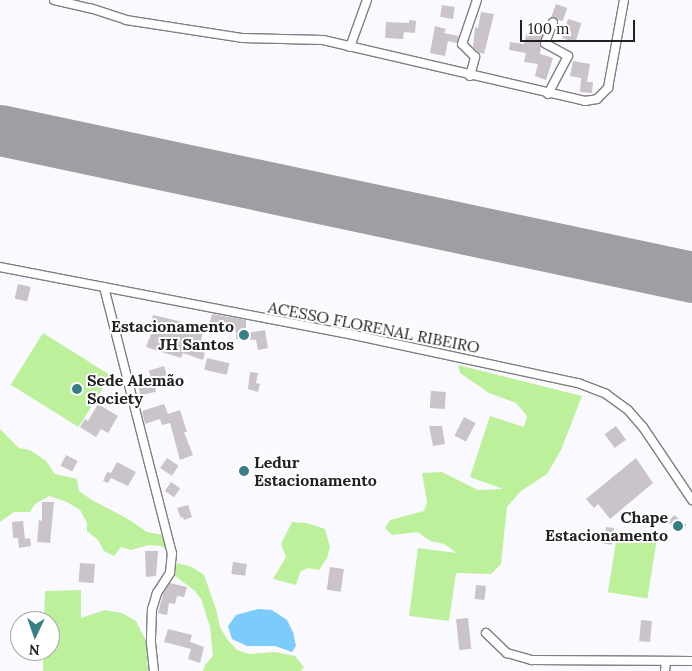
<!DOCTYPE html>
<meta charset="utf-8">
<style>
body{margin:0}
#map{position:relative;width:692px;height:671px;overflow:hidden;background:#faf9ff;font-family:Lora,serif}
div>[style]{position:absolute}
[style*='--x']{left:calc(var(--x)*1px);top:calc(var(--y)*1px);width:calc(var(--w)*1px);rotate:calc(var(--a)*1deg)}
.green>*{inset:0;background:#bdf09b;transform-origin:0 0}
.water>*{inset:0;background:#7ccbfb}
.runway>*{height:51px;margin:-25.5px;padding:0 25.5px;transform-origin:25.5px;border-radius:25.5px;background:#9f9ea2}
.building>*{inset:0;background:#cac3c9;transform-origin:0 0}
.roads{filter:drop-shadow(1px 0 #7f7e84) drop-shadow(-1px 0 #7f7e84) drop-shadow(0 1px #7f7e84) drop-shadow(0 -1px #7f7e84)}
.minor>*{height:8px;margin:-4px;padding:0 4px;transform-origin:4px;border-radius:4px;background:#fff}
.dots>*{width:14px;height:14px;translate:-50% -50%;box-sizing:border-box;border:2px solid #fff;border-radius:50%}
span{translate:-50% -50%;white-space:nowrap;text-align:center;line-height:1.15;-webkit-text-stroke:4px #fff;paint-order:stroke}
.poi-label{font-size:16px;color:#212123;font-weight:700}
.right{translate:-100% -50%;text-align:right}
.left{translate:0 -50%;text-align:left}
.street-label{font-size:16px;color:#212123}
.north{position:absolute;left:10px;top:611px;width:50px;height:50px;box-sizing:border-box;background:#fff;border:1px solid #a6a6a7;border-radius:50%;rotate:183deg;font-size:14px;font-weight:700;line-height:20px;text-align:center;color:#212123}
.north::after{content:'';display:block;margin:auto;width:18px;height:22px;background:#377f85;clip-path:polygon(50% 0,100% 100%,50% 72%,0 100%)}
.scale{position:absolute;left:520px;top:20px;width:115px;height:22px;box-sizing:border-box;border:2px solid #212123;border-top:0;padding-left:6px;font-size:15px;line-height:18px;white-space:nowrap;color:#212123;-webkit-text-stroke:4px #fff;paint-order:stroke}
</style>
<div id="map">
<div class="green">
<div style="left:43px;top:333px;width:80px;height:61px;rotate:32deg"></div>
<div style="clip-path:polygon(458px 365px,582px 396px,561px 450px,547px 474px,521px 491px,507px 507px,501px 564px,491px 574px,456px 573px,449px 621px,409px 616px,418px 548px,457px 553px,444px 544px,430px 541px,418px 532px,392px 535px,385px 528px,390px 520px,424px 511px,427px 502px,422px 473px,442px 472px,478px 490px,503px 489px,470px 477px,490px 416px,524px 427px,527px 416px,516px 403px,489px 393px,460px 373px)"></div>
<div style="clip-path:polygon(0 429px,19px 448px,30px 450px,46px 461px,55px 474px,77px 479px,79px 491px,92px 500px,128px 519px,147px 532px,169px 536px,172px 553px,161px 546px,149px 545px,131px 550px,121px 547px,114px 556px,104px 551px,98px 540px,87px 531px,87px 523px,80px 510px,67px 502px,49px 496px,35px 504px,30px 512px,14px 512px,0 522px)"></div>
<div style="clip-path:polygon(292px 522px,307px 523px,325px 529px,330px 547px,327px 558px,319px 570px,308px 568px,300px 572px,296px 585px,273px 579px,286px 557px,281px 544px)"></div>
<div style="left:617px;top:535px;width:40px;height:58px;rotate:9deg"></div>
<div style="clip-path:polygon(177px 563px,192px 567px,204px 575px,216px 609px,220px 627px,227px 639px,237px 650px,249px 654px,275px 652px,295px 656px,304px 667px,301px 671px,203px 671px,205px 665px,213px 656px,210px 627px,201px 599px,195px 591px,174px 575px,172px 566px)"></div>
<div style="clip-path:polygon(81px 590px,81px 618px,105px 610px,122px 613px,136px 621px,146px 641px,148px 671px,43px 671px,43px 651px,50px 651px,50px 621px,44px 621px,45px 591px)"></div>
</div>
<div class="water">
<div style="clip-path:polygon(258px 609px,272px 610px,287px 620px,293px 632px,296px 646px,292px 652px,275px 646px,247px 646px,232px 639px,228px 626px,236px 615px)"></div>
</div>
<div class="runway">
<div style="--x:0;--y:130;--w:707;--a:11.99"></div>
</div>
<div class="building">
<div style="left:556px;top:4px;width:12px;height:14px;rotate:20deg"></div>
<div style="left:442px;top:5px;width:13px;height:12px;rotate:9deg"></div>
<div style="clip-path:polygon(481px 12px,494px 14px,484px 54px,478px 52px,473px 47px,475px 27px,478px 28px)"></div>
<div style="left:568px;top:19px;width:14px;height:20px;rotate:17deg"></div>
<div style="clip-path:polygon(409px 20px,416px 21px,415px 33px,404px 32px,403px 39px,385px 38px,386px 22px,409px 23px)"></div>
<div style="clip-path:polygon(435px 26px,446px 29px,444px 33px,459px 36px,457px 43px,448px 41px,445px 56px,430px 53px)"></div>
<div style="clip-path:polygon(527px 32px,542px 35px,540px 54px,553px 58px,546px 80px,535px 76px,538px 64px,524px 62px,526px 53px,509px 50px,510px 42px,524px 44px)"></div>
<div style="clip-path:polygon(573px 61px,590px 64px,587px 82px,593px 82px,592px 93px,580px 92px,581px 78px,570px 76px)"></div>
<div style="left:18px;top:284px;width:13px;height:15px;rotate:13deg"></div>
<div style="clip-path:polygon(212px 314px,246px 320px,246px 333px,265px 330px,268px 348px,258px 350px,256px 340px,236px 339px,236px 331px,223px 330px,223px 325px,210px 322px)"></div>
<div style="clip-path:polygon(153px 315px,204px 327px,199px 351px,205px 353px,203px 360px,183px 353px,181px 358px,146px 347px,153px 329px,150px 328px)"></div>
<div style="left:207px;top:358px;width:23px;height:12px;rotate:13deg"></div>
<div style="left:164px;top:366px;width:10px;height:16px;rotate:73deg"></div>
<div style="clip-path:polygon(250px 372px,258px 373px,256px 383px,260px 384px,258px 392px,248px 389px)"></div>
<div style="left:154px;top:383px;width:9px;height:16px;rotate:77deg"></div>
<div style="left:431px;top:391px;width:15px;height:17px;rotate:4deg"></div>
<div style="clip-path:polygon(98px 404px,118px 416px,108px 433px,101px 429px,96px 437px,80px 427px,85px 419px,88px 421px)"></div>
<div style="clip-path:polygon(164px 404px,168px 414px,180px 410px,187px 432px,184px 432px,193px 455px,180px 460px,170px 423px,162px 425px,160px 419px,145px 424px,142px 411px)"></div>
<div style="left:464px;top:417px;width:13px;height:21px;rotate:27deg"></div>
<div style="clip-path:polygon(429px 426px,442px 426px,445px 444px,433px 446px)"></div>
<div style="left:616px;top:426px;width:17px;height:14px;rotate:54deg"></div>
<div style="left:66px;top:455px;width:13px;height:12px;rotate:27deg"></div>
<div style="left:167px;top:458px;width:14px;height:12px;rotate:34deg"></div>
<div style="clip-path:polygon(636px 458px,653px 483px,610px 519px,598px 504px,594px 508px,586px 499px)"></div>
<div style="clip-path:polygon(117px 462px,136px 472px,128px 486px,111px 478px,108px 483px,103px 481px,107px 472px,111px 473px)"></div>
<div style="left:171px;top:482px;width:11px;height:11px;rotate:34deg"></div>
<div style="clip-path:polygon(42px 502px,54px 502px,50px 543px,37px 542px,39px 520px,42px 521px)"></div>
<div style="clip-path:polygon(188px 505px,192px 517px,184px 520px,183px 517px,181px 518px,177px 508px)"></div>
<div style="left:674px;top:515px;width:16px;height:9px;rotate:38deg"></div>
<div style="clip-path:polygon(23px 521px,25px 539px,30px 538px,31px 546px,19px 548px,18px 538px,13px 538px,12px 522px)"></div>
<div style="left:606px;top:527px;width:8px;height:17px;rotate:7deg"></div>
<div style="clip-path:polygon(145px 551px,158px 551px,156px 576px,146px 577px)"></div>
<div style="left:233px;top:562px;width:14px;height:12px;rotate:8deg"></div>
<div style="left:80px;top:563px;width:15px;height:19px;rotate:4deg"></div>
<div style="left:330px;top:567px;width:14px;height:23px;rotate:8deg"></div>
<div style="clip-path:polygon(170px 583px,187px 587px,184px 597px,177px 596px,175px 604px,169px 603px,167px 615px,158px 613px,163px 594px)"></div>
<div style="left:476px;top:585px;width:10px;height:14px;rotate:6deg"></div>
<div style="left:468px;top:618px;width:31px;height:12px;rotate:84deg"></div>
<div style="left:641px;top:620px;width:11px;height:21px;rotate:5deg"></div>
<div style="clip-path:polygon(168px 629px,192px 635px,190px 642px,204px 647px,200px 663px,188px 659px,191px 649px,164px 642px)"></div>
</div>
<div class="roads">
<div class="minor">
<div style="--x:54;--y:0;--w:37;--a:13"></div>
<div style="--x:90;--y:8;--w:38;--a:18"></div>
<div style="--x:126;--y:20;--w:117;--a:8.8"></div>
<div style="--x:242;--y:38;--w:81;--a:1.4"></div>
<div style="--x:323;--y:40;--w:269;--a:13.1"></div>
<div style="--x:585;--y:101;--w:12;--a:-9"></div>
<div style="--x:597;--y:99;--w:16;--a:-45"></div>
<div style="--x:608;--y:88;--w:89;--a:-79.7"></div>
<div style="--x:350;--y:47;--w:50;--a:-70.1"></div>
<div style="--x:470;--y:76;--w:20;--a:-75"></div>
<div style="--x:475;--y:57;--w:18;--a:-135"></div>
<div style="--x:462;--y:44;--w:46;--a:-71.2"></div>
<div style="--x:548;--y:94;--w:43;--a:-62.2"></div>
<div style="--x:568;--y:56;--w:26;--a:-151"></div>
<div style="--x:545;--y:43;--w:22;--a:-69"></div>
<div style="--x:0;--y:267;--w:355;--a:10.9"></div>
<div style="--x:349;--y:334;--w:234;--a:12.1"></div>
<div style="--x:578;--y:383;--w:30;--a:21"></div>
<div style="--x:606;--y:394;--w:27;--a:36"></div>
<div style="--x:628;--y:410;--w:23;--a:49"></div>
<div style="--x:643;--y:427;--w:88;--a:56.1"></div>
<div style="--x:104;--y:287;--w:275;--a:75.7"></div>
<div style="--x:172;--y:553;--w:20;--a:96"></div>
<div style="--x:170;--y:573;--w:24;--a:123"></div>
<div style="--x:157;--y:593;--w:17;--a:107"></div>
<div style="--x:152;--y:609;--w:34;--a:92"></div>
<div style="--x:151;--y:643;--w:28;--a:84"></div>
<div style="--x:486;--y:633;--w:29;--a:44"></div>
<div style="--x:507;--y:653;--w:26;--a:16"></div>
<div style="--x:532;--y:660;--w:160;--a:0.4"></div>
<div style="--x:665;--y:671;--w:10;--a:-84"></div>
</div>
</div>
<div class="dots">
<div style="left:244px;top:335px;background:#377f85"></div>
<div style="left:77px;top:389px;background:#377f85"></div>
<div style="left:244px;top:471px;background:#377f85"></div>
<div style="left:678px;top:526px;background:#377f85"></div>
</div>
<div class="poi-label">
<span class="right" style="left:234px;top:335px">Estacionamento<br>JH Santos</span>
<span class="left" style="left:87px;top:389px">Sede Alemão<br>Society</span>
<span class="left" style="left:254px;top:471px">Ledur<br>Estacionamento</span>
<span class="right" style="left:668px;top:526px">Chape<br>Estacionamento</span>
</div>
<div class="street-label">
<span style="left:374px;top:327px;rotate:11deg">ACESSO FLORENAL RIBEIRO</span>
</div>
<div class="north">N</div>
<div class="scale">100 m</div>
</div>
